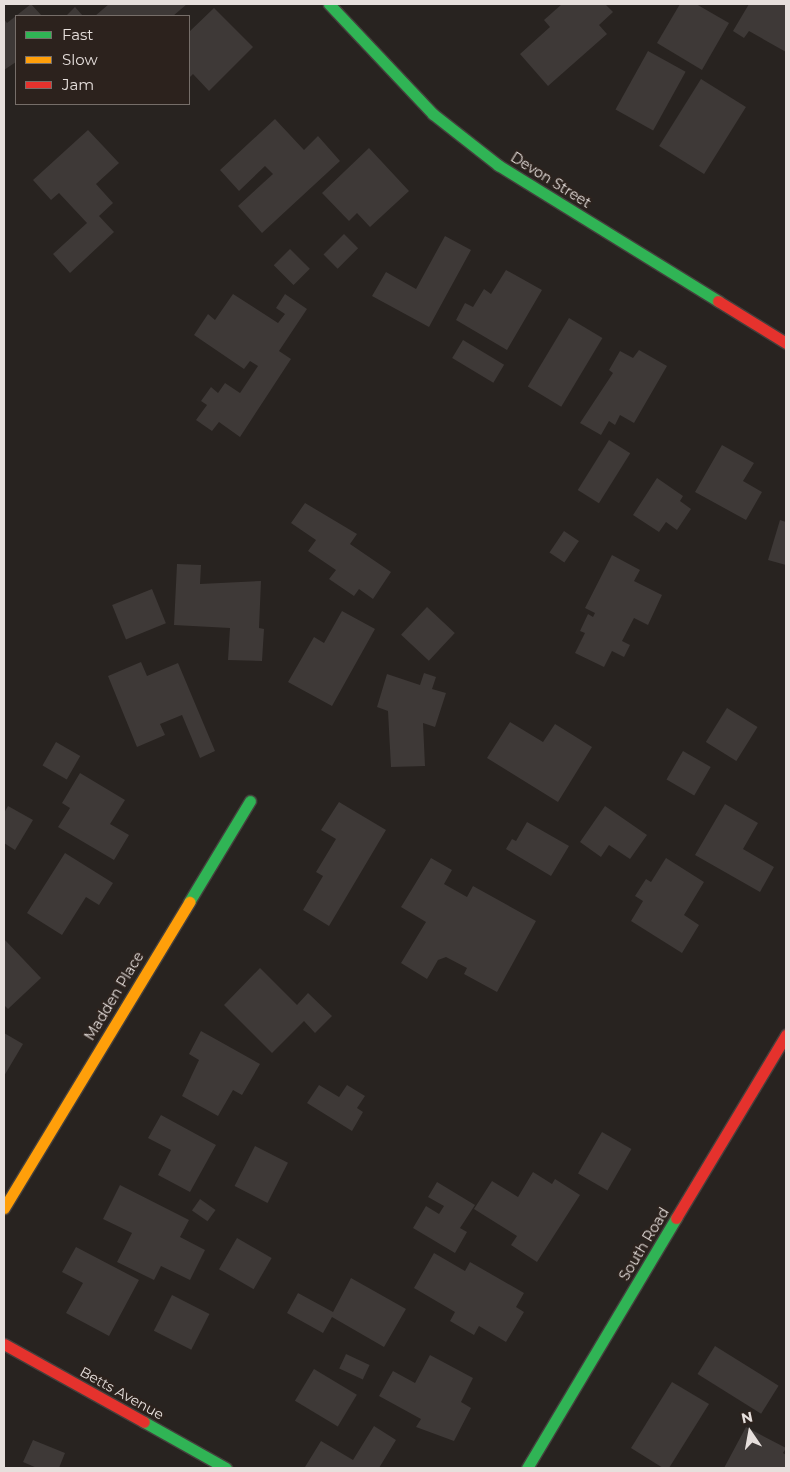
<!DOCTYPE html>
<style>
body{margin:0}
#map{position:relative;width:790px;height:1472px;overflow:hidden;background:#282320;font-family:Montserrat,sans-serif}
div>[style]{position:absolute}
[style*='--x']{left:calc(var(--x)*1px);top:calc(var(--y)*1px);width:calc(var(--w)*1px);rotate:calc(var(--a)*1deg)}
.building>*{inset:0;background:#3e3937;transform-origin:0 0}
.roads{filter:drop-shadow(1px 0 #443f3c) drop-shadow(-1px 0 #443f3c) drop-shadow(0 1px #443f3c) drop-shadow(0 -1px #443f3c)}
.fast>*{height:11px;margin:-5.5px;padding:0 5.5px;transform-origin:5.5px;border-radius:5.5px;background:#30b455}
.slow>*{height:11px;margin:-5.5px;padding:0 5.5px;transform-origin:5.5px;border-radius:5.5px;background:#ff9f0a}
.jam>*{height:11px;margin:-5.5px;padding:0 5.5px;transform-origin:5.5px;border-radius:5.5px;background:#e5322d}
span{translate:-50% -50%;white-space:nowrap;text-align:center;line-height:1.15;-webkit-text-stroke:4px #2c221d;paint-order:stroke}
.street-label{font-size:14px;color:#e6dfdc}
.frame{position:absolute;inset:0;border:5px solid #e6dfdc;pointer-events:none}
.legend{position:absolute;left:15px;top:15px;width:175px;height:90px;box-sizing:border-box;background:#2c221d;border:1px solid #766e69;margin:0;padding:6px 9px;list-style:none;font-size:15px;color:#e6dfdc}
.legend li{display:flex;align-items:center;gap:10px;height:25px}
.legend b{width:25px;border:1px solid #766e69}
.north{position:absolute;left:725px;top:1407px;width:50px;height:50px;-webkit-text-stroke:4px #2c221d;paint-order:stroke;rotate:348deg;font-size:14px;font-weight:700;line-height:20px;text-align:center;color:#e6dfdc}
.north::after{content:'';display:block;margin:auto;width:18px;height:22px;background:#e6dfdc;clip-path:polygon(50% 0,100% 100%,50% 72%,0 100%)}
</style>
<div id="map">
<div class="building">
<div style="clip-path:polygon(31px 4px,42px 16px,16px 16px,16px 62px,4px 70px,4px 19px,7px 23px)"></div>
<div style="clip-path:polygon(109px 4px,187px 4px,173px 16px,95px 16px)"></div>
<div style="clip-path:polygon(562px 4px,605px 4px,613px 12px,599px 25px,607px 34px,548px 86px,520px 54px,550px 27px,544px 20px)"></div>
<div style="clip-path:polygon(680px 4px,696px 4px,729px 23px,702px 70px,657px 43px)"></div>
<div style="clip-path:polygon(749px 4px,786px 4px,786px 52px,749px 31px,744px 38px,733px 31px)"></div>
<div style="clip-path:polygon(75px 7px,83px 16px,66px 16px)"></div>
<div style="clip-path:polygon(214px 8px,253px 47px,209px 91px,193px 74px,189px 78px,189px 32px)"></div>
<div style="left:648px;top:51px;width:43px;height:67px;rotate:29deg"></div>
<div style="left:701px;top:79px;width:53px;height:79px;rotate:32deg"></div>
<div style="clip-path:polygon(275px 119px,304px 150px,318px 136px,340px 161px,262px 233px,238px 206px,273px 174px,265px 166px,239px 191px,220px 170px)"></div>
<div style="clip-path:polygon(88px 130px,119px 163px,96px 184px,113px 203px,99px 216px,114px 232px,70px 273px,53px 254px,87px 223px,59px 193px,51px 200px,33px 180px)"></div>
<div style="clip-path:polygon(369px 148px,409px 191px,370px 227px,357px 213px,349px 221px,322px 193px)"></div>
<div style="left:344px;top:234px;width:20px;height:29px;rotate:45deg"></div>
<div style="clip-path:polygon(445px 236px,471px 250px,429px 327px,372px 296px,386px 272px,416px 289px)"></div>
<div style="left:290px;top:249px;width:28px;height:23px;rotate:45deg"></div>
<div style="clip-path:polygon(506px 270px,542px 290px,507px 350px,456px 320px,465px 303px,473px 307px,484px 289px,491px 294px)"></div>
<div style="clip-path:polygon(233px 294px,278px 323px,285px 314px,276px 308px,285px 294px,307px 309px,279px 351px,291px 359px,240px 437px,219px 422px,212px 431px,196px 420px,207px 405px,201px 401px,211px 387px,218px 393px,225px 383px,240px 393px,258px 366px,250px 361px,244px 369px,194px 335px,208px 314px,215px 320px)"></div>
<div style="left:569px;top:318px;width:39px;height:80px;rotate:31deg"></div>
<div style="left:463px;top:340px;width:48px;height:21px;rotate:31deg"></div>
<div style="clip-path:polygon(639px 350px,667px 366px,634px 423px,620px 415px,615px 425px,609px 421px,601px 435px,580px 423px,613px 373px,609px 370px,620px 351px,633px 358px)"></div>
<div style="left:609px;top:440px;width:25px;height:59px;rotate:32deg"></div>
<div style="clip-path:polygon(722px 445px,754px 463px,743px 481px,762px 492px,746px 520px,695px 492px)"></div>
<div style="clip-path:polygon(657px 478px,683px 496px,680px 501px,691px 509px,677px 530px,666px 522px,659px 532px,633px 515px)"></div>
<div style="clip-path:polygon(305px 503px,357px 534px,350px 544px,391px 572px,373px 599px,359px 589px,354px 596px,329px 579px,336px 570px,308px 551px,316px 540px,291px 523px)"></div>
<div style="clip-path:polygon(780px 520px,786px 522px,786px 565px,768px 560px)"></div>
<div style="left:564px;top:531px;width:18px;height:26px;rotate:34deg"></div>
<div style="clip-path:polygon(612px 555px,640px 570px,634px 581px,662px 595px,648px 625px,634px 618px,622px 641px,630px 645px,624px 657px,612px 651px,604px 667px,575px 653px,585px 633px,580px 631px,588px 614px,593px 617px,595px 613px,585px 608px)"></div>
<div style="clip-path:polygon(177px 564px,201px 565px,200px 584px,261px 581px,259px 628px,264px 629px,262px 661px,228px 660px,230px 628px,174px 625px)"></div>
<div style="left:152px;top:589px;width:37px;height:43px;rotate:68deg"></div>
<div style="left:427px;top:607px;width:38px;height:38px;rotate:43deg"></div>
<div style="clip-path:polygon(342px 611px,375px 629px,332px 706px,288px 682px,314px 637px,324px 643px)"></div>
<div style="clip-path:polygon(141px 662px,147px 676px,178px 663px,215px 751px,200px 758px,182px 715px,160px 724px,165px 735px,137px 747px,108px 676px)"></div>
<div style="clip-path:polygon(424px 673px,436px 677px,432px 689px,446px 693px,435px 727px,423px 723px,425px 766px,391px 767px,388px 711px,377px 707px,387px 674px,420px 685px)"></div>
<div style="left:727px;top:708px;width:36px;height:40px;rotate:32deg"></div>
<div style="clip-path:polygon(510px 722px,543px 742px,555px 724px,592px 747px,558px 802px,487px 758px)"></div>
<div style="left:56px;top:742px;width:28px;height:27px;rotate:30deg"></div>
<div style="left:683px;top:751px;width:32px;height:33px;rotate:30deg"></div>
<div style="clip-path:polygon(80px 773px,125px 800px,110px 824px,129px 835px,114px 860px,58px 827px,70px 808px,62px 803px)"></div>
<div style="clip-path:polygon(339px 802px,386px 830px,329px 926px,303px 910px,323px 876px,316px 872px,336px 839px,321px 830px)"></div>
<div style="clip-path:polygon(725px 804px,758px 823px,743px 849px,774px 867px,760px 892px,695px 855px)"></div>
<div style="clip-path:polygon(8px 806px,33px 820px,15px 850px,4px 843px,4px 813px)"></div>
<div style="clip-path:polygon(605px 806px,647px 835px,630px 859px,609px 845px,601px 857px,580px 842px)"></div>
<div style="clip-path:polygon(527px 822px,569px 846px,551px 876px,506px 849px,512px 839px,516px 841px)"></div>
<div style="clip-path:polygon(65px 853px,113px 883px,99px 905px,86px 897px,62px 935px,27px 913px)"></div>
<div style="clip-path:polygon(431px 858px,452px 870px,444px 884px,467px 897px,473px 886px,536px 921px,497px 992px,464px 974px,467px 968px,446px 957px,438px 960px,427px 979px,401px 963px,426px 922px,401px 907px)"></div>
<div style="clip-path:polygon(666px 858px,704px 882px,684px 915px,699px 925px,682px 953px,631px 921px,643px 901px,635px 896px,646px 879px,651px 882px)"></div>
<div style="clip-path:polygon(4px 939px,41px 978px,8px 1009px,4px 1005px)"></div>
<div style="clip-path:polygon(260px 968px,297px 1005px,308px 993px,332px 1016px,315px 1033px,304px 1021px,272px 1053px,224px 1005px)"></div>
<div style="clip-path:polygon(201px 1031px,260px 1064px,242px 1095px,233px 1090px,218px 1116px,182px 1096px,199px 1060px,189px 1054px)"></div>
<div style="clip-path:polygon(4px 1033px,23px 1044px,4px 1076px)"></div>
<div style="clip-path:polygon(319px 1085px,339px 1097px,347px 1085px,365px 1096px,357px 1108px,363px 1112px,352px 1131px,307px 1103px)"></div>
<div style="clip-path:polygon(161px 1115px,216px 1145px,190px 1192px,158px 1175px,171px 1150px,148px 1138px)"></div>
<div style="left:602px;top:1132px;width:34px;height:48px;rotate:30deg"></div>
<div style="left:255px;top:1146px;width:37px;height:45px;rotate:27deg"></div>
<div style="clip-path:polygon(533px 1172px,552px 1184px,555px 1179px,580px 1195px,537px 1262px,511px 1245px,517px 1236px,474px 1209px,492px 1181px,518px 1197px)"></div>
<div style="clip-path:polygon(437px 1182px,475px 1205px,460px 1228px,467px 1232px,455px 1253px,413px 1228px,426px 1206px,439px 1214px,444px 1206px,428px 1197px)"></div>
<div style="clip-path:polygon(120px 1185px,189px 1220px,180px 1237px,205px 1250px,190px 1280px,161px 1266px,154px 1280px,117px 1262px,132px 1233px,103px 1219px)"></div>
<div style="left:200px;top:1199px;width:19px;height:14px;rotate:35deg"></div>
<div style="left:237px;top:1238px;width:40px;height:36px;rotate:30deg"></div>
<div style="clip-path:polygon(76px 1247px,139px 1280px,109px 1336px,66px 1313px,83px 1283px,62px 1272px)"></div>
<div style="clip-path:polygon(434px 1253px,465px 1271px,470px 1262px,524px 1293px,516px 1307px,524px 1312px,506px 1342px,479px 1326px,474px 1335px,450px 1321px,455px 1312px,414px 1288px)"></div>
<div style="clip-path:polygon(351px 1278px,406px 1309px,384px 1347px,332px 1317px,323px 1333px,287px 1313px,298px 1293px,333px 1312px)"></div>
<div style="left:172px;top:1295px;width:42px;height:40px;rotate:27deg"></div>
<div style="left:715px;top:1346px;width:75px;height:33px;rotate:32deg"></div>
<div style="left:346px;top:1354px;width:26px;height:16px;rotate:25deg"></div>
<div style="clip-path:polygon(430px 1355px,473px 1378px,461px 1402px,471px 1408px,454px 1441px,416px 1427px,421px 1419px,379px 1396px,393px 1371px,415px 1383px)"></div>
<div style="left:314px;top:1369px;width:50px;height:37px;rotate:31deg"></div>
<div style="clip-path:polygon(672px 1382px,709px 1404px,669px 1468px,663px 1468px,631px 1448px)"></div>
<div style="clip-path:polygon(374px 1426px,396px 1440px,379px 1468px,305px 1467px,321px 1441px,353px 1460px)"></div>
<div style="clip-path:polygon(746px 1427px,786px 1448px,783px 1453px,786px 1455px,786px 1468px,724px 1468px)"></div>
<div style="clip-path:polygon(33px 1440px,65px 1453px,59px 1468px,37px 1468px,23px 1462px)"></div>
</div>
<div class="roads">
<div class="fast">
<div style="--x:329;--y:4;--w:151;--a:46.6"></div>
<div style="--x:433;--y:114;--w:83;--a:38.1"></div>
<div style="--x:498;--y:165;--w:259;--a:31.7"></div>
<div style="--x:189;--y:902;--w:118;--a:-58.9"></div>
<div style="--x:144;--y:1422;--w:94;--a:29.3"></div>
<div style="--x:527;--y:1468;--w:291;--a:-59.2"></div>
</div>
<div class="slow">
<div style="--x:4;--y:1208;--w:358;--a:-58.8"></div>
</div>
<div class="jam">
<div style="--x:718;--y:301;--w:80;--a:31.7"></div>
<div style="--x:676;--y:1218;--w:214;--a:-59"></div>
<div style="--x:4;--y:1344;--w:160;--a:29.1"></div>
</div>
</div>
<div class="street-label">
<span style="left:551px;top:180px;rotate:32deg">Devon Street</span>
<span style="left:114px;top:996px;rotate:-59deg">Madden Place</span>
<span style="left:644px;top:1244px;rotate:-59deg">South Road</span>
<span style="left:122px;top:1393px;rotate:29deg">Betts Avenue</span>
</div>
<div class="frame"></div>
<ul class="legend">
<li><b style="height:6px;background:#30b455"></b>Fast</li>
<li><b style="height:6px;background:#ff9f0a"></b>Slow</li>
<li><b style="height:6px;background:#e5322d"></b>Jam</li>
</ul>
<div class="north">N</div>
</div>
